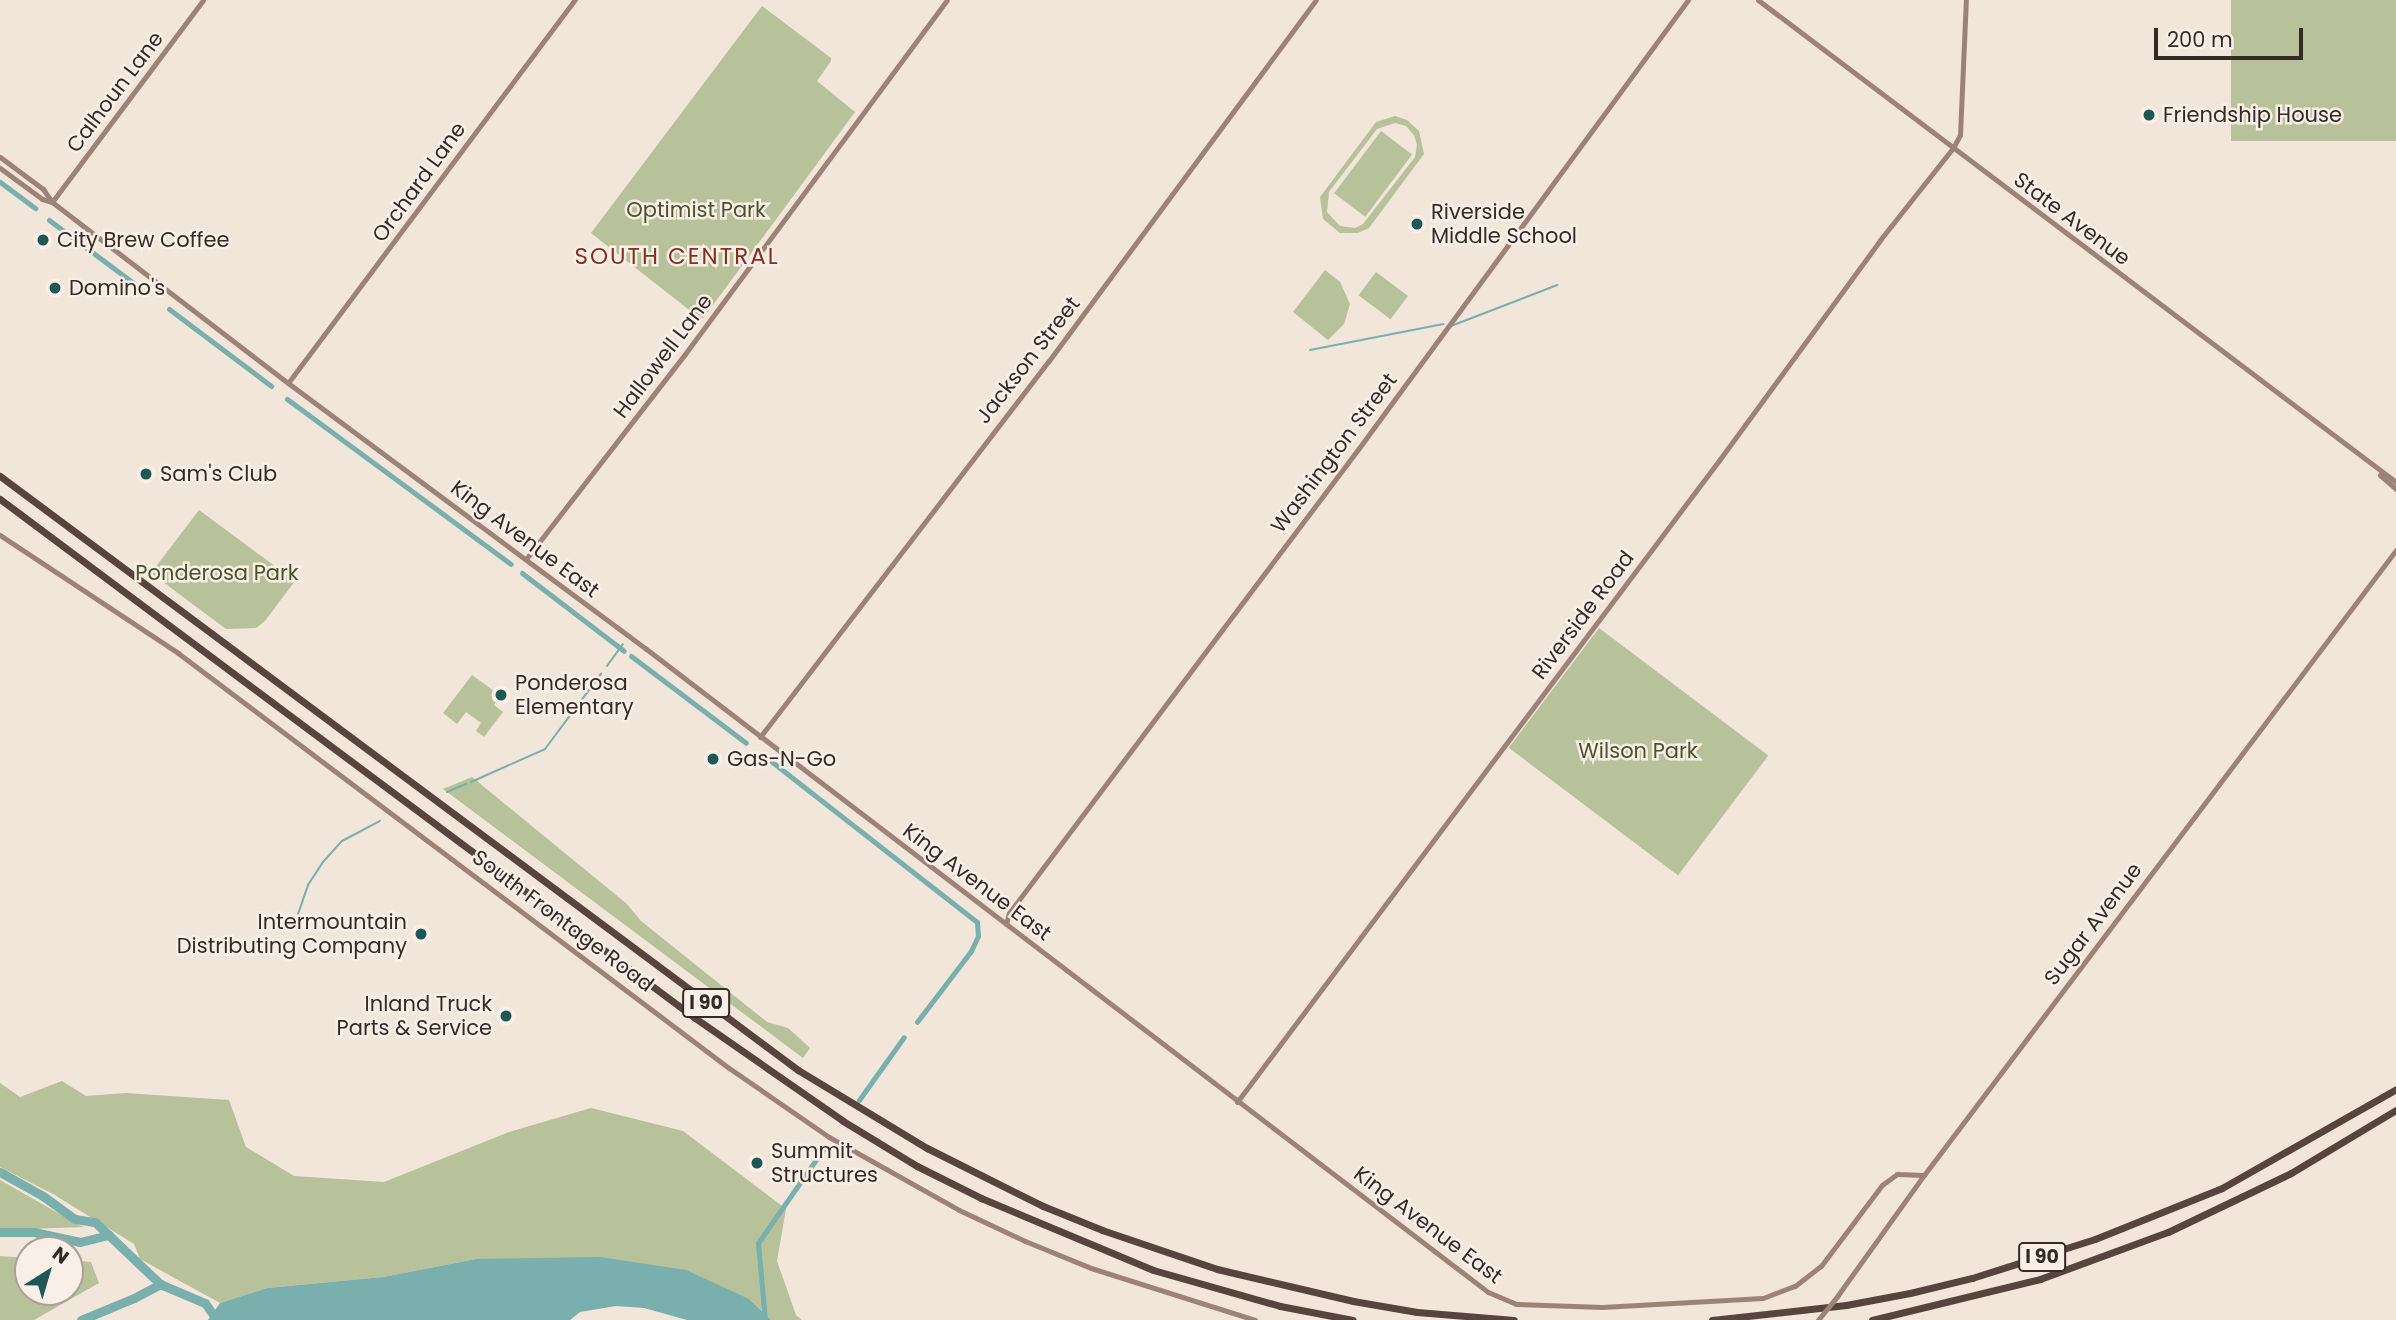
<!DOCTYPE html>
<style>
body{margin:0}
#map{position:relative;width:2396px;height:1320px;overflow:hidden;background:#f2e5da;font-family:Poppins,sans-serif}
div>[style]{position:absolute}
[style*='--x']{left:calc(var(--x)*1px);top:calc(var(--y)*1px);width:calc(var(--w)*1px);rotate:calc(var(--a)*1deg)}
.green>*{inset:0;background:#b7c19a;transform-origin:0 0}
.water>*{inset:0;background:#79afac}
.stream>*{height:2px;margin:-1px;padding:0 1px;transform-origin:1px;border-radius:1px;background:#79afac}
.canal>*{height:5px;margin:-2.5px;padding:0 2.5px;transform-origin:2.5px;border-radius:2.5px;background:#79afac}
.river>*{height:9px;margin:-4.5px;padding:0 4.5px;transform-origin:4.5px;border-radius:4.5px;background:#79afac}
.secondary>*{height:5px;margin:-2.5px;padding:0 2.5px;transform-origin:2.5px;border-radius:2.5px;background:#9d8278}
.highway>*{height:7px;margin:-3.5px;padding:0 3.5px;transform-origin:3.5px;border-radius:3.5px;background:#57443e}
.secondary-bridge>*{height:5px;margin:-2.5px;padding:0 2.5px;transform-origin:2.5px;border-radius:2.5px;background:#9d8278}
.dots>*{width:19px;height:19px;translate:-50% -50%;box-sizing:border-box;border:4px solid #f9efe7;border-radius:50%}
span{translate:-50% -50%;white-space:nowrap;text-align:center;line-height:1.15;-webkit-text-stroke:5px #f9efe7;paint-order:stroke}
.shield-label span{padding:2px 5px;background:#f9efe7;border:2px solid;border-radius:5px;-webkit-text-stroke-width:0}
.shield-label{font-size:19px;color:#362a27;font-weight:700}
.street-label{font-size:21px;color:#362a27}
.poi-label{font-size:21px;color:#362a27}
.left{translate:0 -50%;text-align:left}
.right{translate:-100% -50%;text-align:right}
.park-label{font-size:21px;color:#49542b}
.neighbourhood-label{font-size:23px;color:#852f20;letter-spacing:2px}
.north{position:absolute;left:14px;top:1236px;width:70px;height:70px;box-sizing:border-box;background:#f9efe7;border:2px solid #aba09a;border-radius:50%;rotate:37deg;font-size:19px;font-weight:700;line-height:28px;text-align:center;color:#362a27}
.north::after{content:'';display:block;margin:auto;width:24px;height:32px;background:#1d5856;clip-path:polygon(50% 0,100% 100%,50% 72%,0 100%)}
.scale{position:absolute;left:2154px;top:28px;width:149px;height:32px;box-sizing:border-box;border:4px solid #362a27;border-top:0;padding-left:9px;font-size:21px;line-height:24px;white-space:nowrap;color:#362a27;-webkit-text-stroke:5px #f9efe7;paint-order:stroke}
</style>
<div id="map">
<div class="green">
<div style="left:2231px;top:0;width:165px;height:141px"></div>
<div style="clip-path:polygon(762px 6px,831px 58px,831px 61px,817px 81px,855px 112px,702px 320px,591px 233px)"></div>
<div style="clip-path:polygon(evenodd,1395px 116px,1407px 120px,1419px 131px,1424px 154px,1369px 228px,1358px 233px,1340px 233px,1323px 219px,1320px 197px,1376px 122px,1395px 116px,1395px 123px,1406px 126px,1414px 135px,1417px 145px,1415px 157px,1363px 224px,1355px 228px,1340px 226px,1327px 212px,1329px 192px,1377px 129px,1395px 123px)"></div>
<div style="left:1381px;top:131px;width:39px;height:78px;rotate:37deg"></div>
<div style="clip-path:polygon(1325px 270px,1340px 282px,1350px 304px,1344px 324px,1328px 340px,1293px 312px)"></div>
<div style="left:1376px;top:272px;width:40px;height:29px;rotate:37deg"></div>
<div style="clip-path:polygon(199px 510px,295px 581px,265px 621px,256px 628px,226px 629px,151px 573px)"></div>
<div style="left:1599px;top:628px;width:212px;height:150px;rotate:37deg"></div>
<div style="clip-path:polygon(472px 675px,501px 696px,494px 705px,503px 712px,484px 737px,476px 731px,481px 723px,466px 712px,457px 724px,443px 713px)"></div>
<div style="clip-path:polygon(472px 777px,627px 904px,641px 921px,767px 1022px,788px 1028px,810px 1048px,803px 1058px,443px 789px)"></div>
<div style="clip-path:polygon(62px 1081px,86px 1096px,126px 1093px,229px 1100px,246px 1147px,294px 1176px,384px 1182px,509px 1132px,591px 1108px,683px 1131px,786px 1209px,777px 1261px,796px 1315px,802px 1320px,771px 1320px,749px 1299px,476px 1259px,383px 1277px,267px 1288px,220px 1303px,140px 1259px,134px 1244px,53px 1194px,0 1167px,0 1083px,20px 1097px)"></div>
<div style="clip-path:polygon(0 1180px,79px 1225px,84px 1227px,0 1230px)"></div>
<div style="clip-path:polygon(0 1256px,28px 1258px,28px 1292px,70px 1292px,70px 1260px,91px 1262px,99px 1283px,34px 1320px,0 1320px)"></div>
</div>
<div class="water">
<div style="clip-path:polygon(600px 1257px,686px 1270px,749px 1299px,771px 1320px,687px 1320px,644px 1308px,616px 1306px,580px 1312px,570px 1320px,208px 1320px,220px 1303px,267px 1288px,383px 1277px,476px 1259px)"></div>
</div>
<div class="stream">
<div style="--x:1451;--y:326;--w:114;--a:-21.1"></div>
<div style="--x:1310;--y:350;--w:136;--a:-11"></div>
<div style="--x:607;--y:666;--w:27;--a:-54"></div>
<div style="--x:471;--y:782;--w:81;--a:-24"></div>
<div style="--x:545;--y:749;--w:94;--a:-53.3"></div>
<div style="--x:447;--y:792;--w:21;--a:-23"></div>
<div style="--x:297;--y:917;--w:34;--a:-71"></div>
<div style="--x:308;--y:885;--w:27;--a:-57"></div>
<div style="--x:323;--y:862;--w:28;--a:-48"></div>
<div style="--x:342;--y:841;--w:43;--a:-27.8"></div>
</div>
<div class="canal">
<div style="--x:0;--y:182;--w:44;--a:36.6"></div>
<div style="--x:49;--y:220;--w:107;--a:36.7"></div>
<div style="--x:169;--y:309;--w:128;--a:37"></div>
<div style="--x:287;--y:399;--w:278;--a:36.4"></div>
<div style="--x:522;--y:573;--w:128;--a:37.4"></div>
<div style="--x:631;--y:656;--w:144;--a:37.1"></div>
<div style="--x:767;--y:758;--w:266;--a:38"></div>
<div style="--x:977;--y:922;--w:14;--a:86"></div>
<div style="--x:978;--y:936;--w:17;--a:115"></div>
<div style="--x:971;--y:951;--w:89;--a:127.3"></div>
<div style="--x:859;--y:1100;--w:77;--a:-54.5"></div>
<div style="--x:765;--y:1320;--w:77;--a:-95.2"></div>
<div style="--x:758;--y:1243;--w:116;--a:-55.2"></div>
</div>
<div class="river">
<div style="--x:0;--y:1172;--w:49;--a:29.2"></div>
<div style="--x:43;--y:1196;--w:39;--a:36"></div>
<div style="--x:75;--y:1219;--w:20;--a:9"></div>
<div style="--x:95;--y:1222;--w:90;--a:43.6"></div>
<div style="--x:160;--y:1284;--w:49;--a:22.9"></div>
<div style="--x:205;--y:1303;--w:21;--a:55"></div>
<div style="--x:0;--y:1232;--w:34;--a:0"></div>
<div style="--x:34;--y:1232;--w:47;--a:12.3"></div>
<div style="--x:80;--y:1242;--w:30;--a:-14"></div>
<div style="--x:81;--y:1320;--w:57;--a:-22.5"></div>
<div style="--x:134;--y:1298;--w:30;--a:-28"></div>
</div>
<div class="secondary">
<div style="--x:1758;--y:0;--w:800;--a:37.07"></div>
<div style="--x:0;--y:157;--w:54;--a:36.7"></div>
<div style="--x:43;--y:189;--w:16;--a:55"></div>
<div style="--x:0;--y:168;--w:52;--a:36.4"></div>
<div style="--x:42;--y:199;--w:10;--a:17"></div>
<div style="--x:52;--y:202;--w:297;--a:37.5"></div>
<div style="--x:288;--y:383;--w:445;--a:36.6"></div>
<div style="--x:645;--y:648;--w:1061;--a:37.38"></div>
<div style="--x:1488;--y:1292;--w:30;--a:23"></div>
<div style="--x:1516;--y:1304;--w:86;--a:2"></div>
<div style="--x:1602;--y:1307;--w:161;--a:-3.2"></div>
<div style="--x:1763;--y:1298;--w:34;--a:-21"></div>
<div style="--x:1795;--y:1286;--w:33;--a:-38"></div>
<div style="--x:1821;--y:1266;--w:101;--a:-53"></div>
<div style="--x:1882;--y:1185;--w:19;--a:-36"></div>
<div style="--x:1897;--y:1174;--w:27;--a:2"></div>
<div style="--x:52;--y:202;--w:252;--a:-53.2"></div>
<div style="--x:288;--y:383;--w:479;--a:-53.2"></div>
<div style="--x:2380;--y:475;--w:21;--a:41"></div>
<div style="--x:0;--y:535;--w:214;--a:33.5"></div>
<div style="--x:178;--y:653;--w:690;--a:36.99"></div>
<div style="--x:729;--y:1068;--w:121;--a:34.6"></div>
<div style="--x:829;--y:1137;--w:149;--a:29.3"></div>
<div style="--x:959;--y:1210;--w:73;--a:25.2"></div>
<div style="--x:1025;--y:1241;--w:71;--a:22.2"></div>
<div style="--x:1091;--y:1268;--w:172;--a:17.6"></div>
<div style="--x:526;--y:559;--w:259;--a:-52.2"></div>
<div style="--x:685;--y:354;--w:440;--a:-53.5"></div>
<div style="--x:760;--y:737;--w:473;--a:-52.5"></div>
<div style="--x:1048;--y:362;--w:450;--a:-53.5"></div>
<div style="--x:1006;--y:924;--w:11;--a:-75"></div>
<div style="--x:1009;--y:913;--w:582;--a:-53.03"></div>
<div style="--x:1359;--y:448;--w:556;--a:-53.71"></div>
<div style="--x:1237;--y:1102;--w:804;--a:-53.09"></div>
<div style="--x:1720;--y:459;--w:271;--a:-53.8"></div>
<div style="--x:1880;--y:240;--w:117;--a:-51.6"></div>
<div style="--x:1953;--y:148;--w:15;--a:-62"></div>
<div style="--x:1960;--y:135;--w:135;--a:-87.5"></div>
<div style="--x:1838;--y:1295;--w:148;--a:-54.4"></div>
<div style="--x:1924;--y:1175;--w:783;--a:-52.94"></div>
</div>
<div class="highway">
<div style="--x:0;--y:476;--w:995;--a:36.66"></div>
<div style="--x:798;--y:1070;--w:151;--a:31.2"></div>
<div style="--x:927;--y:1148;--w:130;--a:26.6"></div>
<div style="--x:1043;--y:1206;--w:64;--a:22.1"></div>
<div style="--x:1102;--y:1230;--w:121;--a:18.7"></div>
<div style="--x:1217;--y:1269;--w:140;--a:13.2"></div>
<div style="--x:1353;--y:1301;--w:65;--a:9.8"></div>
<div style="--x:1417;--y:1312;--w:97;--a:4.7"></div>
<div style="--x:0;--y:499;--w:867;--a:36.75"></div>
<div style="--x:695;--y:1018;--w:180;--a:34.8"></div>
<div style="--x:843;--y:1121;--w:87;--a:31.3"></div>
<div style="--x:917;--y:1166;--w:72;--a:26.6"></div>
<div style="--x:981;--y:1198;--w:186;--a:22.7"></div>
<div style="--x:1153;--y:1270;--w:132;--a:15.8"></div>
<div style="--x:1280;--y:1306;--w:74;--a:10.9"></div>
<div style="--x:1712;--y:1320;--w:135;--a:-6.4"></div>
<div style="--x:1846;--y:1305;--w:65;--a:-10.6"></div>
<div style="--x:1910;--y:1293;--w:64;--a:-13.6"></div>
<div style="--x:1972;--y:1278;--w:129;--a:-17.6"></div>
<div style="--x:2095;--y:1239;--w:137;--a:-21.9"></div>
<div style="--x:2222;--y:1188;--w:200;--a:-29.6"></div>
<div style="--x:1872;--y:1320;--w:173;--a:-13.7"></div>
<div style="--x:2040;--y:1279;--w:136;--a:-20.2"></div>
<div style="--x:2168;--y:1232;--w:136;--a:-25.6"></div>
<div style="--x:2291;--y:1173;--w:122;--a:-31"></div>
</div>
<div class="secondary-bridge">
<div style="--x:1818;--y:1320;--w:32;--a:-51"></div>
</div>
<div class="dots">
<div style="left:2149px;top:115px;background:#1d5856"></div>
<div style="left:1417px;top:224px;background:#1d5856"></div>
<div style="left:43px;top:240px;background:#1d5856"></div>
<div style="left:55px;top:288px;background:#1d5856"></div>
<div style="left:146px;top:474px;background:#1d5856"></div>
<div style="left:501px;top:695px;background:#1d5856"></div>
<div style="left:713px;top:759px;background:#1d5856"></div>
<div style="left:421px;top:934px;background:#1d5856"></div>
<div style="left:506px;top:1016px;background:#1d5856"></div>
<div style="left:757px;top:1163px;background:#1d5856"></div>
</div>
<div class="shield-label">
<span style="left:706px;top:1003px">I 90</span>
<span style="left:2042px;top:1257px">I 90</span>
</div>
<div class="street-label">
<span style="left:115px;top:92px;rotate:-53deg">Calhoun Lane</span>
<span style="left:419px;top:182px;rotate:-54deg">Orchard Lane</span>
<span style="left:2072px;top:219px;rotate:37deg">State Avenue</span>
<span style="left:663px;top:356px;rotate:-53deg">Hallowell Lane</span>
<span style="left:1028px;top:360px;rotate:-52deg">Jackson Street</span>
<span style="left:1334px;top:453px;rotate:-53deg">Washington Street</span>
<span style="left:525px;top:539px;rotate:37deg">King Avenue East</span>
<span style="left:1583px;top:615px;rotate:-53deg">Riverside Road</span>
<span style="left:977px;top:882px;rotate:37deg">King Avenue East</span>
<span style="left:563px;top:921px;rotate:37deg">South Frontage Road</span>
<span style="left:2093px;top:924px;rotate:-53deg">Sugar Avenue</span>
<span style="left:1428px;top:1225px;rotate:37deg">King Avenue East</span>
</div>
<div class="poi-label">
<span class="left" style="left:2163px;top:115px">Friendship House</span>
<span class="left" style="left:1431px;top:224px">Riverside<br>Middle School</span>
<span class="left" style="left:57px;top:240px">City Brew Coffee</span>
<span class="left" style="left:69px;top:288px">Domino's</span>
<span class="left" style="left:160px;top:474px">Sam's Club</span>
<span class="left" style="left:515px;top:695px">Ponderosa<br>Elementary</span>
<span class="left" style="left:727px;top:759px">Gas-N-Go</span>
<span class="right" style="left:407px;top:934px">Intermountain<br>Distributing Company</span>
<span class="right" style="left:492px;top:1016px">Inland Truck<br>Parts &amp; Service</span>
<span class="left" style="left:771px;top:1163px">Summit<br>Structures</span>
</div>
<div class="park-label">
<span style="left:696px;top:210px">Optimist Park</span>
<span style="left:217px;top:573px">Ponderosa Park</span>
<span style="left:1638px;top:751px">Wilson Park</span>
</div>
<div class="neighbourhood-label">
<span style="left:677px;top:256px">SOUTH CENTRAL</span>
</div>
<div class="north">N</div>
<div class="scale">200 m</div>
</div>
